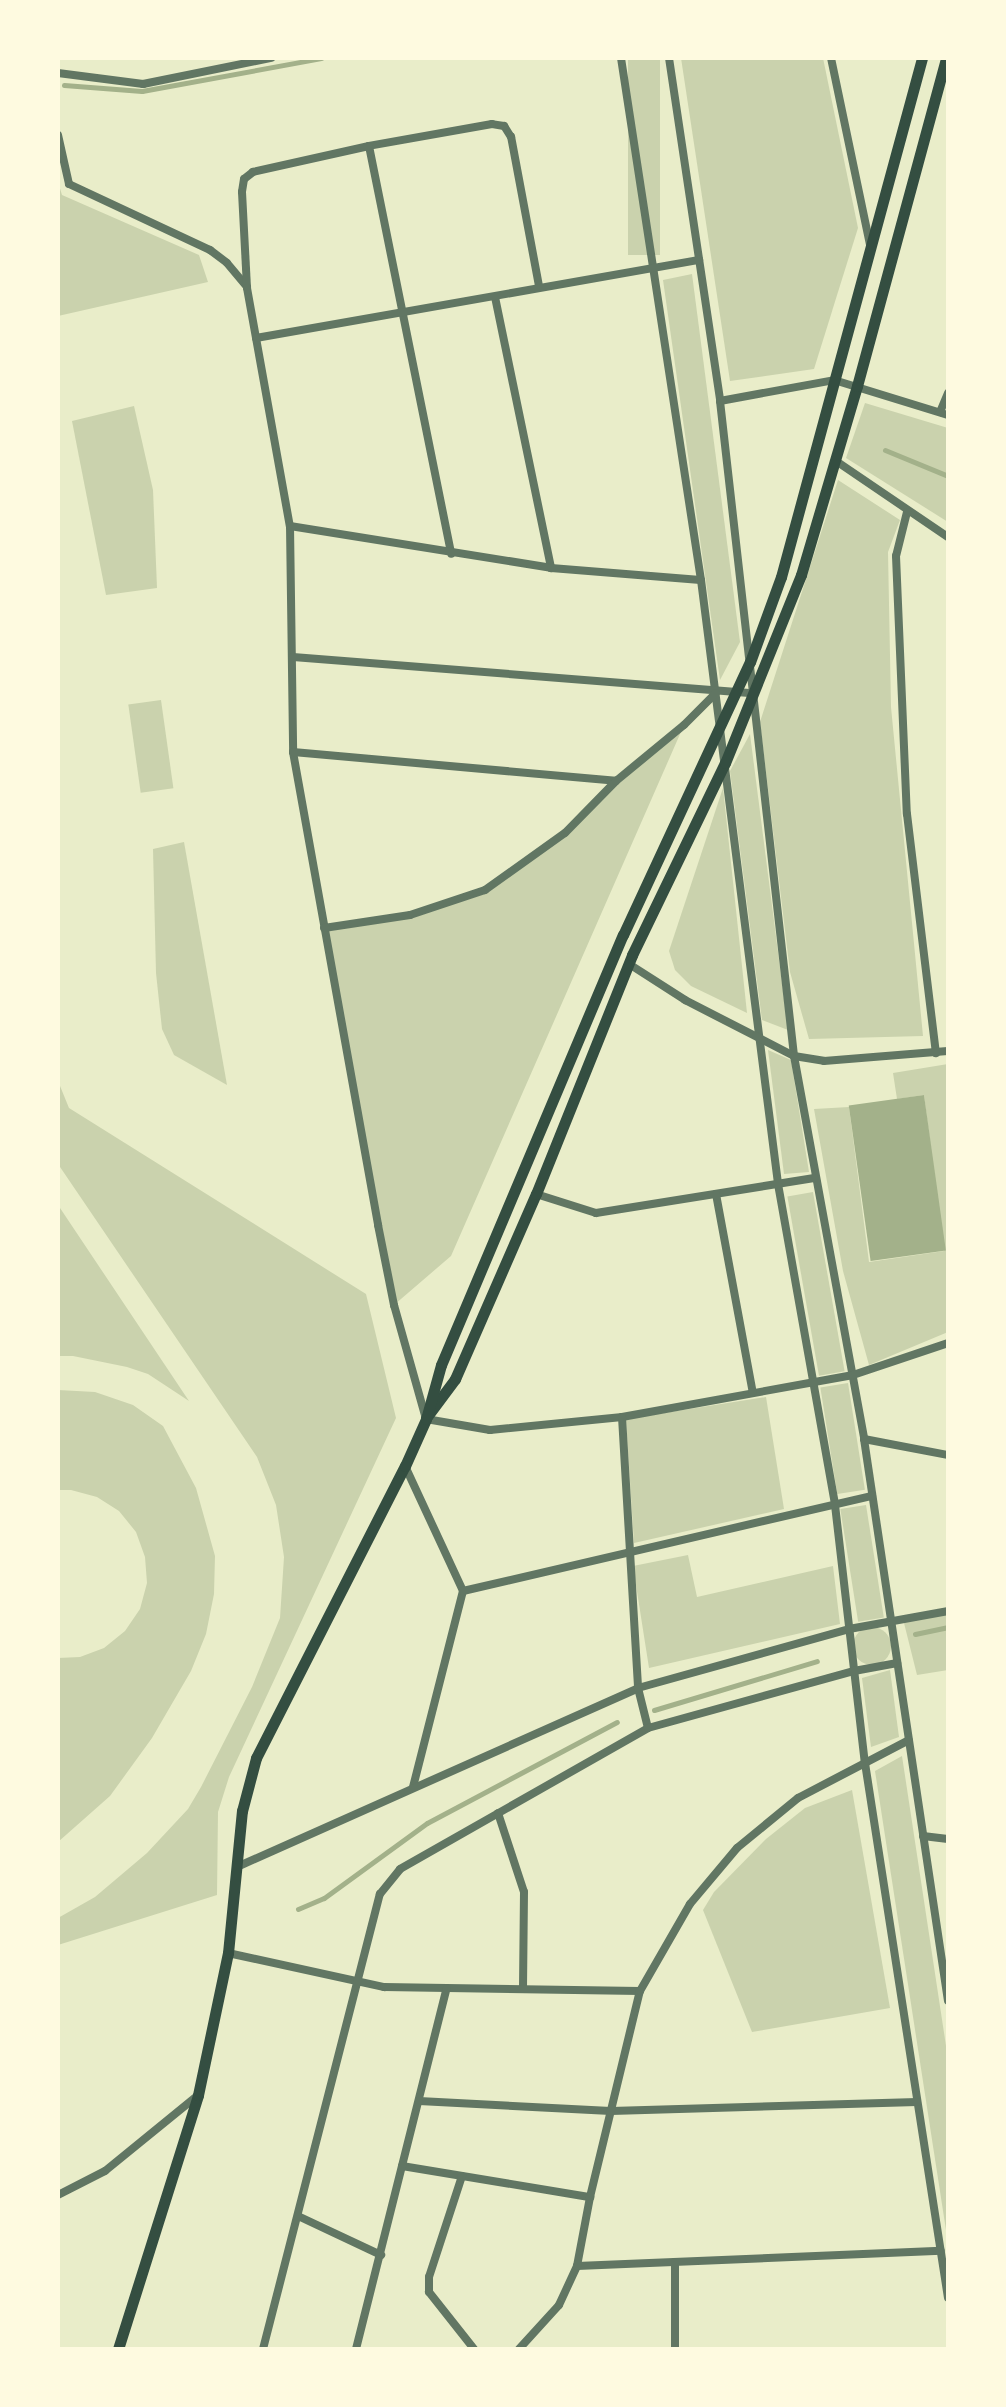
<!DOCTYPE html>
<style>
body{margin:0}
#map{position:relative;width:1006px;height:2407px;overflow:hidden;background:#e9edc9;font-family:Overpass,sans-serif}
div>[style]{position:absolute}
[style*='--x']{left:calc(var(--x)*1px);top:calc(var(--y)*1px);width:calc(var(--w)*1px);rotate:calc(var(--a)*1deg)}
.green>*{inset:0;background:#cad2ad;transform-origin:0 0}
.round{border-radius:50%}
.water>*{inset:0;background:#a3b18a;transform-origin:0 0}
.stream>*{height:5px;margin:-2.5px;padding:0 2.5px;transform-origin:2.5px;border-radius:2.5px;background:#a3b18a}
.minor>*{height:8px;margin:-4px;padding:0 4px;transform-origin:4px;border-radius:4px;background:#617663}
.secondary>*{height:11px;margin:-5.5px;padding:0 5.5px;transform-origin:5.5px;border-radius:5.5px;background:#344e41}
span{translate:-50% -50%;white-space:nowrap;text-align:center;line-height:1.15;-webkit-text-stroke:6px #fefae0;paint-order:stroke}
.frame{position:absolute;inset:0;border:60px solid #fefae0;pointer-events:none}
</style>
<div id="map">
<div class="green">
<div style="left:628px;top:58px;width:32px;height:197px"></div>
<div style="clip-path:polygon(681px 58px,823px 58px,858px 228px,814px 369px,730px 381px)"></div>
<div style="clip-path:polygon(58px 182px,62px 195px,199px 255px,208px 282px,58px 316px)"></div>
<div style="clip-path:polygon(692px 274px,740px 642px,720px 680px,663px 280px)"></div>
<div style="clip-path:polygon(865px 403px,948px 428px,948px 522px,846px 458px)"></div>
<div style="clip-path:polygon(134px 406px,153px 490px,157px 588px,106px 595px,72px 421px)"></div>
<div style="clip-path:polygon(838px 480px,900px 520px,888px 552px,891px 707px,923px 1036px,809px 1039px,790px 972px,760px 722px)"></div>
<div style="left:161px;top:700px;width:89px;height:33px;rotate:82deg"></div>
<div style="clip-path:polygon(684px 725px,451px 1256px,394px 1305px,324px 928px,410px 915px,485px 890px,565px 833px,616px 781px)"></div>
<div style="clip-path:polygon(750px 734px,788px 1030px,762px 1020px,730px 771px)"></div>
<div style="clip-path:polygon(723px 788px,747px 1013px,691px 986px,675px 970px,669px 951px)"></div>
<div style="clip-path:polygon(184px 842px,227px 1085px,174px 1055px,162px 1029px,156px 973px,153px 849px)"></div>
<div style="clip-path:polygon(768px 1050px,791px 1060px,809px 1172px,784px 1174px)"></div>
<div style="clip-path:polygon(948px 1064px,948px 1332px,869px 1365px,843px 1271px,814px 1109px,849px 1107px,869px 1262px,944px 1251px,924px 1095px,897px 1099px,893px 1073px)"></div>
<div style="clip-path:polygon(58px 1081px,69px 1108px,366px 1294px,396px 1418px,229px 1777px,218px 1812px,217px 1895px,58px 1945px,58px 1918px,95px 1897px,147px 1853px,188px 1809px,201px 1787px,252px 1687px,280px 1618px,284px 1557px,276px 1505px,257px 1457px,58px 1164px)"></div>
<div style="left:813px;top:1192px;width:182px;height:26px;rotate:80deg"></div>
<div style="clip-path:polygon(58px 1205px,189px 1401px,148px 1374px,127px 1367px,73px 1356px,58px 1356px)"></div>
<div style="left:848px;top:1383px;width:108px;height:28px;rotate:81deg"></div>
<div style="clip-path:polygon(58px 1390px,95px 1392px,133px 1405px,163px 1426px,196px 1488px,215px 1556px,214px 1594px,206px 1634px,191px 1671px,152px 1738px,110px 1796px,58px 1842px,58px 1658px,80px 1657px,104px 1648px,125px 1631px,140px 1609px,147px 1583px,145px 1557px,136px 1532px,119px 1511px,97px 1497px,71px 1490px,58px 1490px)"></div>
<div style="clip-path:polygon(766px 1397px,784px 1509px,634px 1543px,626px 1419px)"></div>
<div style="left:866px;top:1505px;width:114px;height:26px;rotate:81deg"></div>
<div style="clip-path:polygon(688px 1555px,697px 1597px,833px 1566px,840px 1624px,649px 1668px,633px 1566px)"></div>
<div style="clip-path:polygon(948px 1611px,948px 1670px,917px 1675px,903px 1619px)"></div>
<div class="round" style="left:853px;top:1627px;width:38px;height:38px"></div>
<div style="clip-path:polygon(890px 1670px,899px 1737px,871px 1747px,862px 1678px)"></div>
<div style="clip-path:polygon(902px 1756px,948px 2059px,948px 2243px,875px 1771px)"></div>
<div style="clip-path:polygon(852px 1790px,890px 2008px,752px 2032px,703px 1910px,714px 1892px,766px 1839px,805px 1808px)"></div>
</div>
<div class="water">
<div style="left:924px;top:1095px;width:157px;height:76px;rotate:82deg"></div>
</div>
<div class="stream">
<div style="--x:64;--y:85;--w:78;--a:4.4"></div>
<div style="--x:142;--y:91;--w:182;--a:-10.4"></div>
<div style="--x:885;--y:450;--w:68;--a:22.4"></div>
<div style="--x:915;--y:1634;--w:34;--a:-12"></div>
<div style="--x:654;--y:1710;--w:170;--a:-16.7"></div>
<div style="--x:298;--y:1909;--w:28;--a:-23"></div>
<div style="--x:324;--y:1898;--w:127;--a:-36.1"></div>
<div style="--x:427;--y:1823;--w:215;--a:-28"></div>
</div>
<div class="minor">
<div style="--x:621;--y:58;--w:528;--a:81.29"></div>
<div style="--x:701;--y:580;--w:609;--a:82.73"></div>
<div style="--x:778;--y:1184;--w:326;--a:79.9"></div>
<div style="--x:835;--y:1505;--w:260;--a:83.4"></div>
<div style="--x:865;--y:1763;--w:541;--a:81.18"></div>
<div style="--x:669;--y:58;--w:347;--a:81.5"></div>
<div style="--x:720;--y:401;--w:659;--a:83.55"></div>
<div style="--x:794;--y:1056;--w:389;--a:79.6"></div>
<div style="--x:864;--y:1439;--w:568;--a:81.5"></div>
<div style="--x:831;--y:58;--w:191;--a:78.2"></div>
<div style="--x:58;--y:73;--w:86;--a:7.4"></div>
<div style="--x:143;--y:84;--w:131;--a:-11.5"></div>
<div style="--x:58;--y:135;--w:50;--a:77.3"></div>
<div style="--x:69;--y:184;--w:156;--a:25.1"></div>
<div style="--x:210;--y:250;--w:21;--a:37"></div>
<div style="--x:227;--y:263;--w:31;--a:50"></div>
<div style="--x:369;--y:146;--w:416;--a:78.6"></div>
<div style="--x:539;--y:286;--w:152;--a:-100.6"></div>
<div style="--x:511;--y:137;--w:13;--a:-122"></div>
<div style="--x:504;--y:126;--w:12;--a:-171"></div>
<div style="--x:492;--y:124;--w:125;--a:169.9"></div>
<div style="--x:369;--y:146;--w:119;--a:167.4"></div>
<div style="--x:253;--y:172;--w:11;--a:142"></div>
<div style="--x:244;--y:179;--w:13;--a:99"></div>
<div style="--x:242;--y:192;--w:96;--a:87"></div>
<div style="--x:247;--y:288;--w:242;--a:79.8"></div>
<div style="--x:290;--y:526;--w:226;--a:89.2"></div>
<div style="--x:293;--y:752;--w:481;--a:79.8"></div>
<div style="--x:378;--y:1225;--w:82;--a:78.7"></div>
<div style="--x:394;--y:1305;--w:118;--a:74.3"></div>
<div style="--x:426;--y:1419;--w:65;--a:9.8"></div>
<div style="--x:490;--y:1430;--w:133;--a:-5.6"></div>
<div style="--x:622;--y:1417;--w:235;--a:-10.3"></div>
<div style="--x:853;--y:1375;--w:100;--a:-18.6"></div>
<div style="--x:495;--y:297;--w:277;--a:78.3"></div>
<div style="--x:256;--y:338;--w:450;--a:-10"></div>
<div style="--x:720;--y:401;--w:116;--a:-10.4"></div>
<div style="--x:834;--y:380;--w:119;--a:17.1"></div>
<div style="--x:940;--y:412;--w:21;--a:-67"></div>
<div style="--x:836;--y:461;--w:135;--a:34.2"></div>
<div style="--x:907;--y:512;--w:45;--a:104"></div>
<div style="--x:896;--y:556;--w:258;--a:87.6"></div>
<div style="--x:907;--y:814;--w:241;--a:83.1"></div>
<div style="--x:290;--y:526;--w:264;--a:9.1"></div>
<div style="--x:551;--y:568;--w:150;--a:4.6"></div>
<div style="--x:293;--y:657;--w:461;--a:4.5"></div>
<div style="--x:293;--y:752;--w:324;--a:5.1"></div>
<div style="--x:324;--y:928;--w:87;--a:-8.6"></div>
<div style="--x:410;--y:915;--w:79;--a:-18.4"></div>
<div style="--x:485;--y:890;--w:98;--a:-35.5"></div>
<div style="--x:565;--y:833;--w:73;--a:-45.6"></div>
<div style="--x:616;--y:781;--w:88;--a:-39.5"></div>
<div style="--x:684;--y:725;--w:45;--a:-45"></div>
<div style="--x:629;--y:964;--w:67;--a:32.7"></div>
<div style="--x:685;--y:1000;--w:123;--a:27.2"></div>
<div style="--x:794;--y:1056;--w:30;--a:9"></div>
<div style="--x:824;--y:1061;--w:124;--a:-4.6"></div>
<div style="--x:536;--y:1194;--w:63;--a:17.6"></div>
<div style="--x:596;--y:1213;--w:221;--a:-9.1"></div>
<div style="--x:716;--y:1194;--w:202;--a:79.5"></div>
<div style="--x:622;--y:1417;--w:271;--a:86.6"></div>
<div style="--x:638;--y:1688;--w:41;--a:76"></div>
<div style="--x:864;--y:1439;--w:86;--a:10.8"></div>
<div style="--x:405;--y:1466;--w:138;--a:65.1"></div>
<div style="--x:413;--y:1787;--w:202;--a:-75.7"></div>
<div style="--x:463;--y:1591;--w:420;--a:-13.1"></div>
<div style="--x:498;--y:1813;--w:83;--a:71.8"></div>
<div style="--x:524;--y:1892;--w:97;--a:90.6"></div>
<div style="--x:923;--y:1836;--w:25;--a:7"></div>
<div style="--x:239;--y:1866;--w:437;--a:-24"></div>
<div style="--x:638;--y:1688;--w:219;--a:-15.6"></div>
<div style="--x:849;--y:1629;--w:101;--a:-10.3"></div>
<div style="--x:228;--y:1953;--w:160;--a:12.3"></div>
<div style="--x:384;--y:1987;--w:256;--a:0.9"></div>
<div style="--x:419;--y:2101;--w:192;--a:3"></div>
<div style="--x:611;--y:2111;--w:306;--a:-1.7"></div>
<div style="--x:402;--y:2166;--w:191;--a:9.4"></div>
<div style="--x:462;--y:2176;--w:106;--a:108.1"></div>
<div style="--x:429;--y:2277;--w:15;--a:90"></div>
<div style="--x:429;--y:2292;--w:73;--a:51.7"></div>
<div style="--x:58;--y:2195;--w:53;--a:-27.1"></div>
<div style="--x:105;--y:2171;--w:119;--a:-39.2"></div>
<div style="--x:298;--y:2216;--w:92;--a:25.2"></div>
<div style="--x:577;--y:2266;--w:364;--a:-2.4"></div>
<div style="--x:263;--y:2349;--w:470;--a:-75.6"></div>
<div style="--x:380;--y:1894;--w:32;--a:-51"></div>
<div style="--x:400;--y:1869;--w:285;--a:-29.6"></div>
<div style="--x:648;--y:1728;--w:214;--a:-15.5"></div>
<div style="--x:854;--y:1671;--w:44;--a:-10.5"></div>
<div style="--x:356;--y:2349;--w:372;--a:-75.9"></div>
<div style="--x:519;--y:2349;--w:59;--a:-47.7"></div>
<div style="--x:559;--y:2305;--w:43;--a:-65.2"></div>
<div style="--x:577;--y:2266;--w:70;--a:-79.3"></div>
<div style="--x:590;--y:2197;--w:212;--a:-76.4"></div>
<div style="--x:640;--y:1991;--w:100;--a:-60.1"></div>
<div style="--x:690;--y:1904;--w:73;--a:-50"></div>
<div style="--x:737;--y:1848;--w:79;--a:-39.3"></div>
<div style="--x:798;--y:1798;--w:125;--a:-27.6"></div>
<div style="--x:675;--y:2349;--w:87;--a:-90"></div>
</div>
<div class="secondary">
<div style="--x:426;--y:1418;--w:49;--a:-53.4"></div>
<div style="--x:455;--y:1379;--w:202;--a:-66.4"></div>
<div style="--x:536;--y:1194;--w:258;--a:-68.1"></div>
<div style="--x:632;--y:955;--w:213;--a:-64.2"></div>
<div style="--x:725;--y:763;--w:203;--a:-68"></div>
<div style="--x:801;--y:575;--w:197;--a:-73.5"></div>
<div style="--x:857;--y:386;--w:340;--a:-74.8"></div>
<div style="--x:118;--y:2349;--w:266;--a:-72.5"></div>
<div style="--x:198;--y:2095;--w:145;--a:-78.1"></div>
<div style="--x:228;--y:1953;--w:143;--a:-84.4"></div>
<div style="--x:242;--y:1811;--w:55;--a:-75.2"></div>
<div style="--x:256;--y:1758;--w:328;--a:-63"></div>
<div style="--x:405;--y:1466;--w:51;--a:-65.9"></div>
<div style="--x:426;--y:1419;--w:56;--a:-74.5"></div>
<div style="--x:441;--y:1365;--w:467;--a:-67.1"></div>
<div style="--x:623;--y:935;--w:301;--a:-65.1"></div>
<div style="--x:750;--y:662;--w:90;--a:-70"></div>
<div style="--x:781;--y:577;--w:538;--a:-74.8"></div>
</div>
<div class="frame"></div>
</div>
